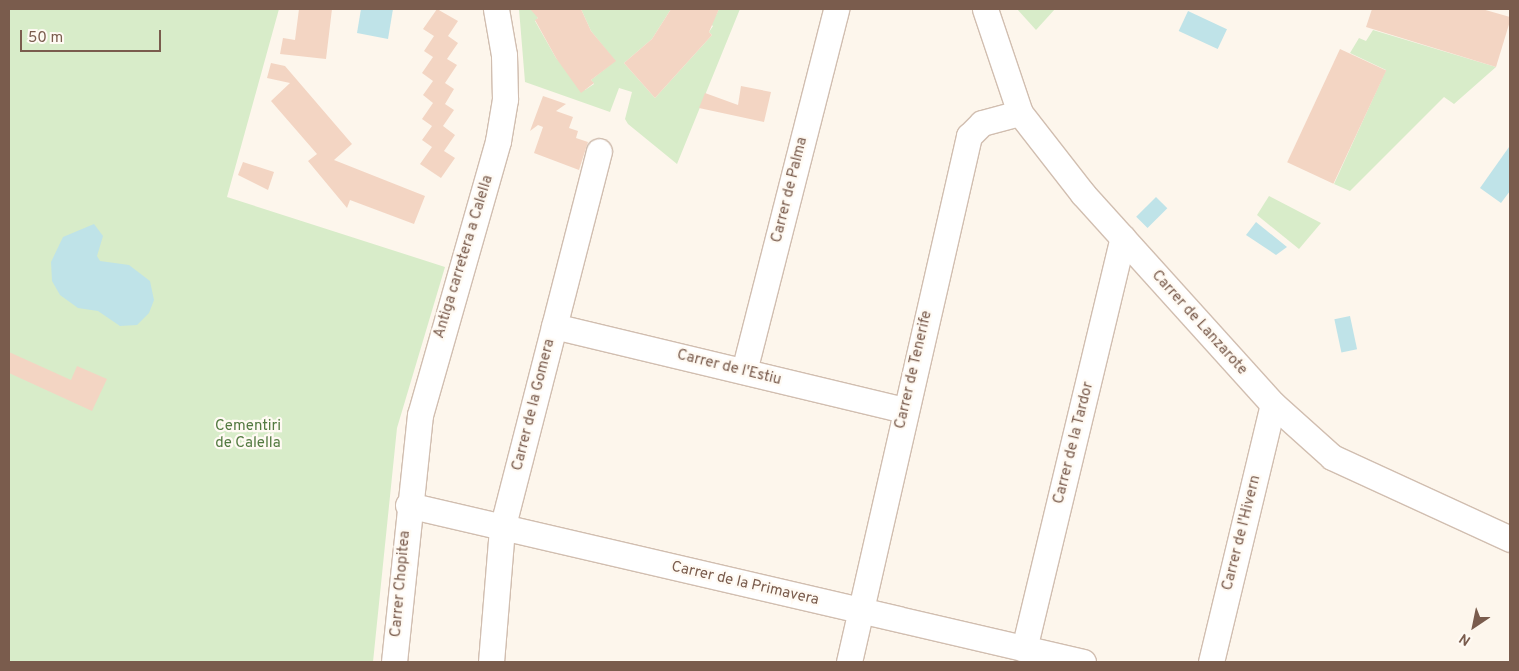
<!DOCTYPE html>
<style>
body{margin:0}
#map{position:relative;width:1519px;height:671px;overflow:hidden;background:#fdf6ec;font-family:Overpass,sans-serif}
div>[style]{position:absolute}
[style*='--x']{left:calc(var(--x)*1px);top:calc(var(--y)*1px);width:calc(var(--w)*1px);rotate:calc(var(--a)*1deg)}
.green>*{inset:0;background:#d8ecc9}
.water>*{inset:0;background:#bfe3e8;transform-origin:0 0}
.building>*{inset:0;background:#f3d5c3;transform-origin:0 0}
.roads{filter:drop-shadow(1px 0 #d1beb0) drop-shadow(-1px 0 #d1beb0) drop-shadow(0 1px #d1beb0) drop-shadow(0 -1px #d1beb0)}
.minor>*{height:25px;margin:-12.5px;padding:0 12.5px;transform-origin:12.5px;border-radius:12.5px;background:#fff}
span{translate:-50% -50%;white-space:nowrap;text-align:center;line-height:1.15;-webkit-text-stroke:4.5px #fffaf3;paint-order:stroke}
.street-label{font-size:15px;color:#7a5c4d}
.park-label{font-size:15px;color:#537a41}
.frame{position:absolute;inset:0;border:10px solid #7a5c4d;pointer-events:none}
.north{position:absolute;left:1449px;top:601px;width:50px;height:50px;-webkit-text-stroke:4px #fffaf3;paint-order:stroke;rotate:214deg;font-size:14px;font-weight:700;line-height:20px;text-align:center;color:#7a5c4d}
.north::after{content:'';display:block;margin:auto;width:18px;height:22px;background:#7a5c4d;clip-path:polygon(50% 0,100% 100%,50% 72%,0 100%)}
.scale{position:absolute;left:20px;top:30px;width:141px;height:22px;box-sizing:border-box;border:2px solid #7a5c4d;border-top:0;padding-left:6px;font-size:15px;line-height:18px;white-space:nowrap;color:#7a5c4d;-webkit-text-stroke:4px #fffaf3;paint-order:stroke}
</style>
<div id="map">
<div class="green">
<div style="clip-path:polygon(9px 9px,279px 9px,227px 197px,445px 267px,397px 428px,373px 662px,9px 662px)"></div>
<div style="clip-path:polygon(519px 9px,543px 9px,535px 13px,538px 18px,535px 21px,556px 58px,585px 90px,594px 84px,591px 80px,615px 61px,591px 31px,581px 9px,671px 9px,652px 39px,624px 63px,655px 98px,712px 35px,709px 32px,713px 26px,701px 18px,697px 24px,676px 9px,704px 9px,716px 15px,719px 9px,740px 9px,677px 164px,628px 124px,625px 119px,632px 92px,619px 88px,610px 112px,525px 82px)"></div>
<div style="clip-path:polygon(1017px 9px,1055px 9px,1036px 30px)"></div>
<div style="clip-path:polygon(1373px 30px,1496px 67px,1454px 104px,1444px 97px,1350px 191px,1334px 184px,1386px 70px,1350px 53px,1359px 38px,1366px 41px)"></div>
<div style="clip-path:polygon(1269px 196px,1321px 223px,1299px 249px,1257px 215px)"></div>
</div>
<div class="water">
<div style="clip-path:polygon(361px 9px,393px 9px,388px 39px,357px 33px)"></div>
<div style="left:1188px;top:11px;width:43px;height:22px;rotate:25deg"></div>
<div style="clip-path:polygon(1509px 147px,1510px 191px,1501px 203px,1480px 188px)"></div>
<div style="left:1156px;top:197px;width:16px;height:28px;rotate:45deg"></div>
<div style="clip-path:polygon(1256px 222px,1287px 247px,1276px 255px,1246px 235px)"></div>
<div style="clip-path:polygon(94px 224px,103px 236px,97px 256px,100px 261px,129px 265px,150px 281px,154px 300px,149px 313px,137px 325px,120px 326px,98px 311px,78px 308px,60px 295px,52px 281px,51px 262px,63px 237px)"></div>
<div style="left:1350px;top:316px;width:34px;height:16px;rotate:78deg"></div>
</div>
<div class="building">
<div style="clip-path:polygon(299px 9px,332px 9px,326px 59px,280px 54px,283px 38px,295px 40px)"></div>
<div style="clip-path:polygon(437px 9px,458px 21px,448px 36px,458px 43px,447px 59px,457px 65px,445px 83px,454px 89px,445px 104px,454px 110px,443px 126px,455px 135px,444px 151px,455px 158px,441px 178px,420px 164px,432px 147px,422px 140px,432px 126px,422px 119px,433px 103px,423px 95px,433px 81px,422px 73px,433px 57px,424px 51px,434px 36px,423px 29px)"></div>
<div style="clip-path:polygon(530px 9px,581px 9px,591px 31px,616px 61px,591px 80px,594px 83px,581px 93px,556px 58px,535px 20px,538px 18px)"></div>
<div style="clip-path:polygon(671px 9px,719px 9px,709px 32px,712px 35px,655px 98px,624px 63px,652px 39px)"></div>
<div style="clip-path:polygon(1372px 9px,1482px 9px,1510px 17px,1510px 21px,1496px 67px,1366px 27px)"></div>
<div style="left:1340px;top:49px;width:51px;height:125px;rotate:25deg"></div>
<div style="clip-path:polygon(271px 63px,285px 66px,352px 144px,334px 160px,425px 196px,414px 224px,350px 200px,347px 208px,308px 161px,317px 154px,271px 101px,290px 83px,267px 78px)"></div>
<div style="clip-path:polygon(741px 86px,771px 92px,764px 122px,699px 108px,705px 93px,738px 105px)"></div>
<div style="clip-path:polygon(543px 96px,566px 104px,556px 111px,573px 117px,569px 128px,578px 131px,576px 138px,588px 142px,579px 170px,534px 153px,543px 127px,538px 125px,530px 131px)"></div>
<div style="clip-path:polygon(243px 162px,274px 172px,268px 190px,238px 175px)"></div>
<div style="clip-path:polygon(9px 352px,71px 380px,77px 366px,107px 379px,92px 411px,9px 373px)"></div>
</div>
<div class="roads">
<div class="minor">
<div style="--x:985;--y:9;--w:110;--a:71.4"></div>
<div style="--x:1020;--y:113;--w:103;--a:52.1"></div>
<div style="--x:1083;--y:194;--w:283;--a:47.9"></div>
<div style="--x:1273;--y:404;--w:79;--a:41.9"></div>
<div style="--x:1332;--y:457;--w:196;--a:24.7"></div>
<div style="--x:554;--y:326;--w:360;--a:13.5"></div>
<div style="--x:744;--y:371;--w:374;--a:-75.7"></div>
<div style="--x:408;--y:505;--w:693;--a:13.09"></div>
<div style="--x:1024;--y:649;--w:423;--a:-76.5"></div>
<div style="--x:394;--y:662;--w:248;--a:-84"></div>
<div style="--x:420;--y:415;--w:285;--a:-74.1"></div>
<div style="--x:498;--y:141;--w:43;--a:-80.5"></div>
<div style="--x:505;--y:99;--w:44;--a:-91.3"></div>
<div style="--x:504;--y:55;--w:47;--a:-99.9"></div>
<div style="--x:491;--y:662;--w:133;--a:-85.3"></div>
<div style="--x:502;--y:529;--w:390;--a:-75.6"></div>
<div style="--x:849;--y:662;--w:540;--a:-77.15"></div>
<div style="--x:969;--y:136;--w:18;--a:-45"></div>
<div style="--x:982;--y:123;--w:39;--a:-15"></div>
<div style="--x:1211;--y:662;--w:265;--a:-76.5"></div>
</div>
</div>
<div class="street-label">
<span style="left:790px;top:190px;rotate:-76deg">Carrer de Palma</span>
<span style="left:464px;top:257px;rotate:-73deg">Antiga carretera a Calella</span>
<span style="left:1199px;top:323px;rotate:48deg">Carrer de Lanzarote</span>
<span style="left:729px;top:368px;rotate:14deg">Carrer de l'Estiu</span>
<span style="left:914px;top:370px;rotate:-77deg">Carrer de Tenerife</span>
<span style="left:534px;top:405px;rotate:-76deg">Carrer de la Gomera</span>
<span style="left:1074px;top:443px;rotate:-76deg">Carrer de la Tardor</span>
<span style="left:1242px;top:533px;rotate:-76deg">Carrer de l'Hivern</span>
<span style="left:401px;top:584px;rotate:-85deg">Carrer Chopitea</span>
<span style="left:745px;top:584px;rotate:13deg">Carrer de la Primavera</span>
</div>
<div class="park-label">
<span style="left:248px;top:435px">Cementiri<br>de Calella</span>
</div>
<div class="frame"></div>
<div class="north">N</div>
<div class="scale">50 m</div>
</div>
